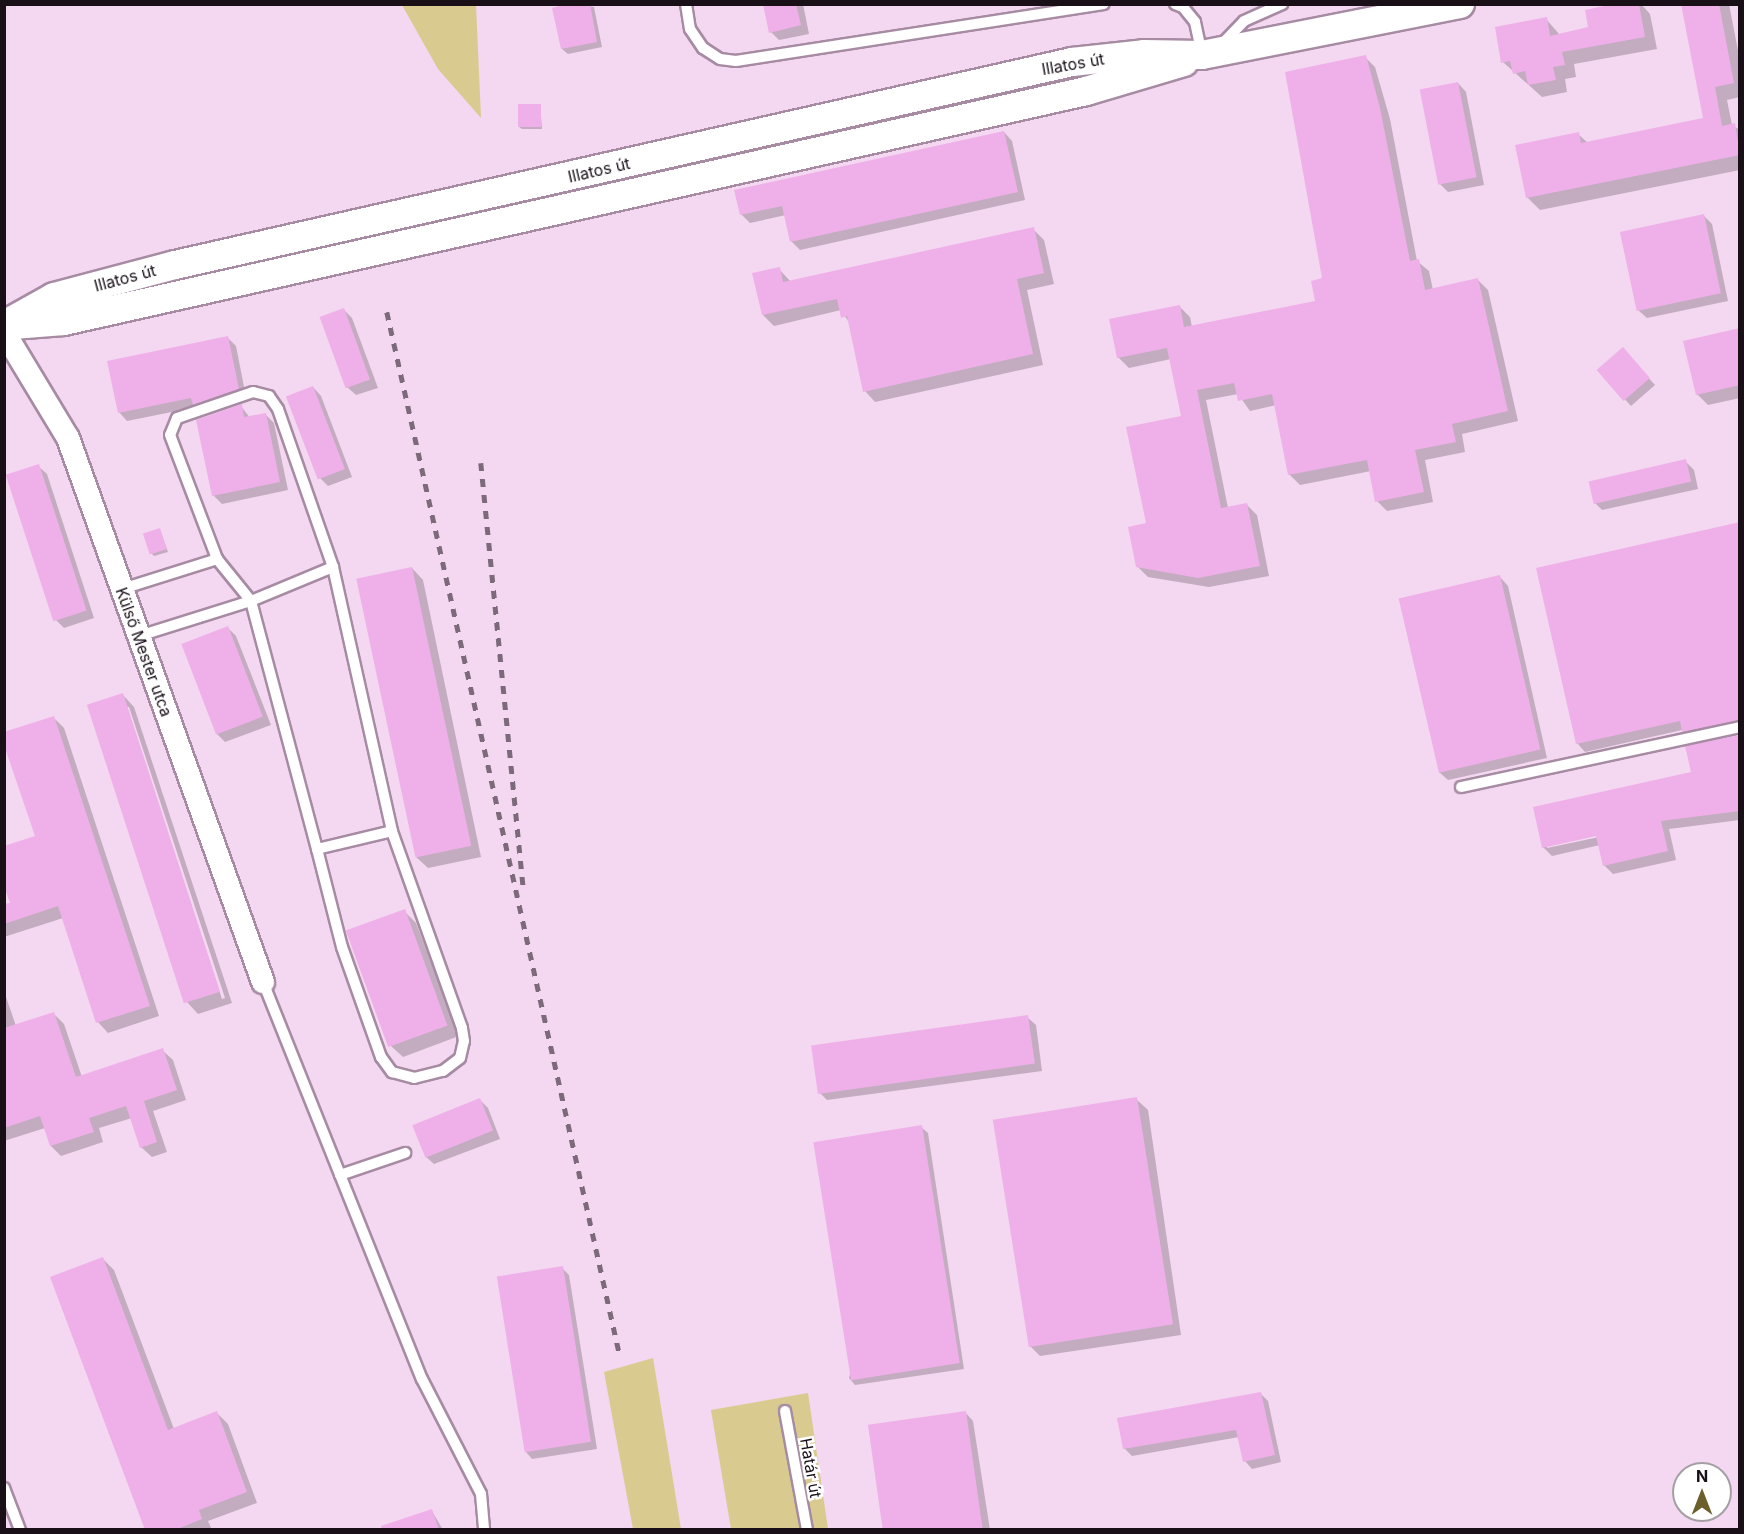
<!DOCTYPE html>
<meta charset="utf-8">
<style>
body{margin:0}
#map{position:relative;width:1744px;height:1534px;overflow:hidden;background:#f4d7f0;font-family:Inter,sans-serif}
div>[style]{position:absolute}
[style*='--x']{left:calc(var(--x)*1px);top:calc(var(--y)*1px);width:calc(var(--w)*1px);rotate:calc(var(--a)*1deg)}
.green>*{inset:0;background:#d9ca90}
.shadow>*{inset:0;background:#0003}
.building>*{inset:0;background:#efb0e9;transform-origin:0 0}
.roads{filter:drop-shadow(2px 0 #a68ba3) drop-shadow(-2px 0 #a68ba3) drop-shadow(0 2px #a68ba3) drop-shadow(0 -2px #a68ba3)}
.service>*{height:10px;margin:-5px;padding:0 5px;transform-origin:5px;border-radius:5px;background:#fff}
.minor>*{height:22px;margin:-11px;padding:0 11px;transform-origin:11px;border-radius:11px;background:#fff}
.tertiary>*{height:28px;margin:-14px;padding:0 14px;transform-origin:14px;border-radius:14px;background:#fff}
.rail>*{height:4.5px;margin-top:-2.25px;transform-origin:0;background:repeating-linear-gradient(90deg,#7c6a7a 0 8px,transparent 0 16px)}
span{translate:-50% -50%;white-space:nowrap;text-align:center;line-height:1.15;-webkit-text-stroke:5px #fff;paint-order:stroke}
.street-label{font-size:16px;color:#180f17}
.frame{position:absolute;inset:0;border:6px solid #180f17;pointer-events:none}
.north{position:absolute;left:1672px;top:1462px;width:60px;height:60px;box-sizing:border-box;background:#fff;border:2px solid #a39fa2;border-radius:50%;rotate:0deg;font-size:16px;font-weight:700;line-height:24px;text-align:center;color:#180f17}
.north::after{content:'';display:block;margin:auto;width:21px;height:27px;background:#6c5f2c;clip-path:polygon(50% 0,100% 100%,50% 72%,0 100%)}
</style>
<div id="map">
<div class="green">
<div style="clip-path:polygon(402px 5px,476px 5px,481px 118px,438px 69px)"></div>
<div style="clip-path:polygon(653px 1358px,681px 1529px,633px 1529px,604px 1372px)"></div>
<div style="clip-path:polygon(808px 1393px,828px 1529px,731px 1529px,711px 1410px)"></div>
</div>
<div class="shadow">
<div style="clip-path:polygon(575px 4px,594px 7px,602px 47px,568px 54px,562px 49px)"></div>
<div style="clip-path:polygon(763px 4px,803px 4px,809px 34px,779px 40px,771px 32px)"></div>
<div style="clip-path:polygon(1621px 4px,1641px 4px,1650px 14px,1657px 49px,1574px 64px,1576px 77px,1565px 79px,1567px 92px,1542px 97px,1503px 62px,1546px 19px,1560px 35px,1590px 28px)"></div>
<div style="clip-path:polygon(1682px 4px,1729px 4px,1740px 61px,1740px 97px,1727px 100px,1732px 125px,1740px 130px,1740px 170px,1540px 210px,1527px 197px,1578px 134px,1588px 143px,1705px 119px)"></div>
<div style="clip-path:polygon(1365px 57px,1375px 67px,1390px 119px,1417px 261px,1429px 271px,1433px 290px,1478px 280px,1488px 290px,1518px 421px,1462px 434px,1465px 452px,1425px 460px,1433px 502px,1387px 511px,1377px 501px,1371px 471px,1300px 485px,1290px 475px,1276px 405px,1250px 411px,1238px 394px,1206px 400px,1228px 508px,1247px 505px,1257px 515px,1269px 576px,1209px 587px,1148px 577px,1137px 566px,1183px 417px,1171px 359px,1129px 368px,1118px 357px,1179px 306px,1190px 317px,1192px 327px,1317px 302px)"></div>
<div style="clip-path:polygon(1458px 83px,1466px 92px,1484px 185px,1448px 192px,1439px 183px)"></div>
<div style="clip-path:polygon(540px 105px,542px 129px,522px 129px,519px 127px)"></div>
<div style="clip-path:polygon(1004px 132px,1012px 141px,1025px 200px,800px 250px,792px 242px,786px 215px,750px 223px,741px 214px)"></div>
<div style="clip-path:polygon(1704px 216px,1712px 224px,1728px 301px,1647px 318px,1638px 310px)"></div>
<div style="clip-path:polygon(1033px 229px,1044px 240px,1054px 284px,1027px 290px,1043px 365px,875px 402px,865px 391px,850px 324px,841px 310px,774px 326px,763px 315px,779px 269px,791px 282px)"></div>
<div style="clip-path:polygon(344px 310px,352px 318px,378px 388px,356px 395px,347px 387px)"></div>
<div style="clip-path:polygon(1740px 330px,1740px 398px,1708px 405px,1697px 394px)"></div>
<div style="clip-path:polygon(227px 337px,236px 346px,246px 397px,127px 421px,119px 412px)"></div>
<div style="clip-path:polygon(1628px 355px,1655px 385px,1631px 406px,1599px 371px)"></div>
<div style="clip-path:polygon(313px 387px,321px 396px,352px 477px,328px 486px,320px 478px)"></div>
<div style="clip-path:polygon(241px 406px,250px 418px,265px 414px,274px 423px,288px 490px,222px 504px,213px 495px)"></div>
<div style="clip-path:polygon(1685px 461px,1694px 470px,1698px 489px,1602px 510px,1594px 502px)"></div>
<div style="clip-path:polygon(38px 466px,47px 474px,94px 618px,64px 628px,56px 620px)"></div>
<div style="clip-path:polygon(1740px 526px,1740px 729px,1692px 740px,1682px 730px,1585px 752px,1577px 743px)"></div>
<div style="clip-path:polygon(160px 530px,168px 552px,154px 556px,152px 554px)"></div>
<div style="clip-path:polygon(412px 568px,423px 580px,481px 857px,428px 868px,416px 857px)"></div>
<div style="clip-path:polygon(1500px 577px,1508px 586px,1547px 758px,1448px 780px,1439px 772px)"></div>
<div style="clip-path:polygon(228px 628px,236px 636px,271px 725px,225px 742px,217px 734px)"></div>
<div style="clip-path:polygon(evenodd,123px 695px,134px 707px,232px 1003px,198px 1014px,187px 1002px,123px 695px,126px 707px,129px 707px,225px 998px,222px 999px,126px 707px)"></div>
<div style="clip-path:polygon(54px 718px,64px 728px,159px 1016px,108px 1033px,98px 1022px,63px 918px,4px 937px,4px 906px,12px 904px,36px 837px)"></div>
<div style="clip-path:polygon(evenodd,1740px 736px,1740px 820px,1669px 829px,1676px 860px,1613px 874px,1604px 865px,1600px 845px,1552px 856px,1543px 847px,1692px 773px,1740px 736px,1603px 833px,1604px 836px,1547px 848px,1547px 845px,1603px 833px)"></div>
<div style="clip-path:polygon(404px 911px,416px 923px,459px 1036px,403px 1057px,391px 1046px)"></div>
<div style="clip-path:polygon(4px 991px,16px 1026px,54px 1014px,64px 1024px,82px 1077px,162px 1050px,173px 1060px,186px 1100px,153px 1111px,167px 1152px,152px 1157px,141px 1147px,132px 1118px,99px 1128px,103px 1142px,61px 1156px,51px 1146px,45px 1128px,4px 1141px)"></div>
<div style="clip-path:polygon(1027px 1017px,1036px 1025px,1042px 1071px,827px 1100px,819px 1092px,812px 1047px)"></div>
<div style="clip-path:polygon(1136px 1099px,1148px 1110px,1181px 1335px,1040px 1356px,1029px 1345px)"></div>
<div style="clip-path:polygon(480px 1100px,488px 1108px,500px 1139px,434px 1164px,425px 1156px)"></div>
<div style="clip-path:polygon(921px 1127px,928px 1133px,964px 1369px,855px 1385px,849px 1378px)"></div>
<div style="clip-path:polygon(103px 1259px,114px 1270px,174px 1429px,217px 1413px,228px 1424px,257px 1503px,208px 1521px,212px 1530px,147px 1530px)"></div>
<div style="clip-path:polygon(562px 1268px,569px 1275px,597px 1449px,532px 1459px,526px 1452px)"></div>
<div style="clip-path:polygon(1261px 1394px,1268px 1401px,1281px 1462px,1252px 1469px,1245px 1461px,1239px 1437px,1132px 1456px,1124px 1448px)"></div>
<div style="clip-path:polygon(965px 1412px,973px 1421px,990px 1530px,885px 1530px)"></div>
<div style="clip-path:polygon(432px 1511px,443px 1530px,375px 1530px)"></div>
</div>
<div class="building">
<div style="clip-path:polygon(567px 4px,590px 4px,597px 42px,561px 49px,552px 8px)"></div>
<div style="clip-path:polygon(763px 4px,796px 4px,801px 25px,769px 33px)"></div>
<div style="clip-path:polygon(1613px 4px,1639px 4px,1645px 37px,1562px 52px,1565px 65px,1553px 67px,1556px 80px,1528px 85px,1525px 71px,1513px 74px,1510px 61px,1501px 63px,1495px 27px,1547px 17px,1550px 36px,1588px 27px,1585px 10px)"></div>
<div style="clip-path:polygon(1681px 4px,1719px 4px,1734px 83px,1715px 87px,1722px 126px,1735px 123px,1740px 155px,1526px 198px,1515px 145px,1579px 132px,1581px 143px,1703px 118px)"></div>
<div style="clip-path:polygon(1366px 55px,1380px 108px,1410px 261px,1419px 259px,1425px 290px,1478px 278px,1508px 411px,1452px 424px,1456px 442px,1415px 450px,1424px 492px,1375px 502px,1367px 460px,1288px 475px,1272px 394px,1238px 401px,1234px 383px,1197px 390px,1221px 508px,1247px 503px,1260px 566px,1198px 578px,1136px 567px,1128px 527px,1146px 523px,1126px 427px,1181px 416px,1167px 348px,1117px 358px,1109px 319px,1180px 305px,1184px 327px,1315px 301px,1311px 281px,1322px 278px,1285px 72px)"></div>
<div style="left:1458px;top:82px;width:97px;height:39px;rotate:79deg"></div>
<div style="left:518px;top:104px;width:23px;height:23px"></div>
<div style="clip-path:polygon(1004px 131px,1018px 192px,790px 242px,782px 206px,740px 215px,734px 190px)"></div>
<div style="left:1704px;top:214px;width:81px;height:86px;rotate:78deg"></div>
<div style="clip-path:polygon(1034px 227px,1044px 273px,1017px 279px,1033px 354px,863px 392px,847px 316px,841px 318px,837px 299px,762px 315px,752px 273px,780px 267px,783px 282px)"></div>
<div style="left:344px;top:308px;width:76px;height:26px;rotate:70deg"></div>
<div style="clip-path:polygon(1740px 328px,1740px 385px,1696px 395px,1683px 341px)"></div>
<div style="clip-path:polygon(228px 336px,239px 389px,193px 405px,191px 398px,118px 413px,107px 361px)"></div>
<div style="left:1623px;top:347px;width:41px;height:35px;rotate:49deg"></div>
<div style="left:313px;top:386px;width:89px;height:29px;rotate:69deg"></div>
<div style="clip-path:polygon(242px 404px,244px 417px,266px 413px,280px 482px,212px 496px,196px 420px)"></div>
<div style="left:1686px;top:459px;width:23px;height:100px;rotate:77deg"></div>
<div style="left:39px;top:464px;width:154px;height:35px;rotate:72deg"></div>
<div style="clip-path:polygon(1740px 522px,1740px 720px,1682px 732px,1680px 721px,1576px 744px,1536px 568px)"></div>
<div style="left:160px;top:528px;width:22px;height:18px;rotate:72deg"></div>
<div style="left:412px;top:567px;width:285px;height:57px;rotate:78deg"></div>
<div style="left:1500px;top:575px;width:179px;height:104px;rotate:77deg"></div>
<div style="left:228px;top:626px;width:97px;height:50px;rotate:69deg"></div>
<div style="left:123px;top:693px;width:314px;height:38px;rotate:72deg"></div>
<div style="clip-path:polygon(54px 716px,150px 1006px,96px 1023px,58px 906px,4px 924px,4px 904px,10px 903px,4px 886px,4px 846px,35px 836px,4px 745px,4px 732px)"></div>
<div style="clip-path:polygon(1740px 735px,1740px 811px,1661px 821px,1668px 851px,1603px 866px,1596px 836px,1542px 848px,1533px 807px,1691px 772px,1685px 746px)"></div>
<div style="left:405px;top:909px;width:124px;height:63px;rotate:70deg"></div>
<div style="clip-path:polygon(54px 1012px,76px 1077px,163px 1048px,177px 1090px,144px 1101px,157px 1142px,140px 1148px,126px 1106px,89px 1118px,94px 1132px,50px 1146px,40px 1116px,4px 1128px,4px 1028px)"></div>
<div style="left:1028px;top:1015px;width:49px;height:219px;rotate:82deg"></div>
<div style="left:1137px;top:1097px;width:230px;height:146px;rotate:81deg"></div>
<div style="left:480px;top:1098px;width:35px;height:73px;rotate:68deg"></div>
<div style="left:922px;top:1125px;width:241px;height:110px;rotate:81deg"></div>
<div style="clip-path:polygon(103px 1257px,168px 1430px,217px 1411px,247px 1492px,199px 1510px,202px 1519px,175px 1530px,145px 1530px,50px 1277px)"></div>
<div style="left:563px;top:1266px;width:178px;height:67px;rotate:81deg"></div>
<div style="clip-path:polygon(1261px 1392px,1275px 1455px,1243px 1462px,1236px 1430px,1123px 1449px,1117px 1418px)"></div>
<div style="left:966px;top:1411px;width:120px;height:99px;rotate:82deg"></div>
<div style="clip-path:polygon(432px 1509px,439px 1530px,382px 1530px,381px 1526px)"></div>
</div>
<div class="roads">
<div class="service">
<div style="--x:686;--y:4;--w:25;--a:81"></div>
<div style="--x:690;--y:29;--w:23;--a:56"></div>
<div style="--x:703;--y:48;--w:20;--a:33"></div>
<div style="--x:720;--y:59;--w:16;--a:7"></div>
<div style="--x:736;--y:61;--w:372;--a:-8.8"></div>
<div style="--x:1175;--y:4;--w:9;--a:21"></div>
<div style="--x:1183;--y:7;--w:19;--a:51"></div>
<div style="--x:1195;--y:22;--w:34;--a:78"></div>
<div style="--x:1221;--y:45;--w:33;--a:-46"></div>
<div style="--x:1244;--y:21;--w:42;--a:-24.1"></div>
<div style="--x:122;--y:589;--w:100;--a:-17.5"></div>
<div style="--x:139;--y:636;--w:117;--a:-17.4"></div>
<div style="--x:251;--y:601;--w:89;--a:-22.5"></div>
<div style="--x:333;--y:567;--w:167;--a:-109.2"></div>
<div style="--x:278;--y:409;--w:16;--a:-125"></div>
<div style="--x:269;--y:396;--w:16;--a:-166"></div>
<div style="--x:253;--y:392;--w:80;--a:161.1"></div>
<div style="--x:177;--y:418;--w:18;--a:112"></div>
<div style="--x:170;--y:435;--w:133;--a:69.2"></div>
<div style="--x:217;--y:559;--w:54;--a:51"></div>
<div style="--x:251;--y:601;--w:257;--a:75.1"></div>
<div style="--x:317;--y:849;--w:77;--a:-13.5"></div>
<div style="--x:392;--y:831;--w:271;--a:-102.6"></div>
<div style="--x:1461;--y:787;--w:285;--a:-12.1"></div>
<div style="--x:317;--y:849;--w:101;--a:75.7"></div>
<div style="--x:342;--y:947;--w:117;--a:70.5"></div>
<div style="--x:381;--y:1057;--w:19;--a:54"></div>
<div style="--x:392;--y:1072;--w:23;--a:15"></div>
<div style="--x:414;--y:1078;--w:30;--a:-14"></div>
<div style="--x:443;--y:1071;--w:21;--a:-37"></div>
<div style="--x:460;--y:1058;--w:17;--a:-77"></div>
<div style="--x:464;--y:1041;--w:13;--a:-99"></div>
<div style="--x:462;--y:1028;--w:209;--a:-109.6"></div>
<div style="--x:263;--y:982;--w:428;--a:68.2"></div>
<div style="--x:422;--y:1379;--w:129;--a:62.8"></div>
<div style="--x:481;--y:1494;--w:36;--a:85"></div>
<div style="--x:340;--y:1175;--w:69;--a:-18.7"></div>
<div style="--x:785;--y:1411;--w:121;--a:79.5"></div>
<div style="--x:4;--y:1488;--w:45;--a:69.1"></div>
</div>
<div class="minor">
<div style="--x:4;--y:332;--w:124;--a:58.9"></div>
<div style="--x:68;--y:438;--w:578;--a:70.28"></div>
</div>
<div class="tertiary">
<div style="--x:4;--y:325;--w:57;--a:-29.2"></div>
<div style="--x:54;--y:297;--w:125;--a:-14.8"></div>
<div style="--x:175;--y:265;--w:920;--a:-12.75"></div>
<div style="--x:1072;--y:62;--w:72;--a:-6.3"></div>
<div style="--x:1144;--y:54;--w:58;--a:1"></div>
<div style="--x:1202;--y:55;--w:263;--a:-11.2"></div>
<div style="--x:13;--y:325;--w:51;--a:-4.5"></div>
<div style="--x:64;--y:321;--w:1048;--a:-12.68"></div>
<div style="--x:1086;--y:91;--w:102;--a:-16.5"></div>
</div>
</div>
<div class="rail">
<div style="--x:387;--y:312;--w:1066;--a:77.42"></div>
<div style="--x:481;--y:463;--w:425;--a:84.3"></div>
</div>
<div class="street-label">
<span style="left:1073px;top:64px;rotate:-10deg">Illatos út</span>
<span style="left:599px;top:170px;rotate:-13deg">Illatos út</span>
<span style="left:125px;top:278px;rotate:-15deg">Illatos út</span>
<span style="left:144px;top:652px;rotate:70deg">Külső Mester utca</span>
<span style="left:811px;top:1468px;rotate:80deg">Határ út</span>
</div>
<div class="frame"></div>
<div class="north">N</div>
</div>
